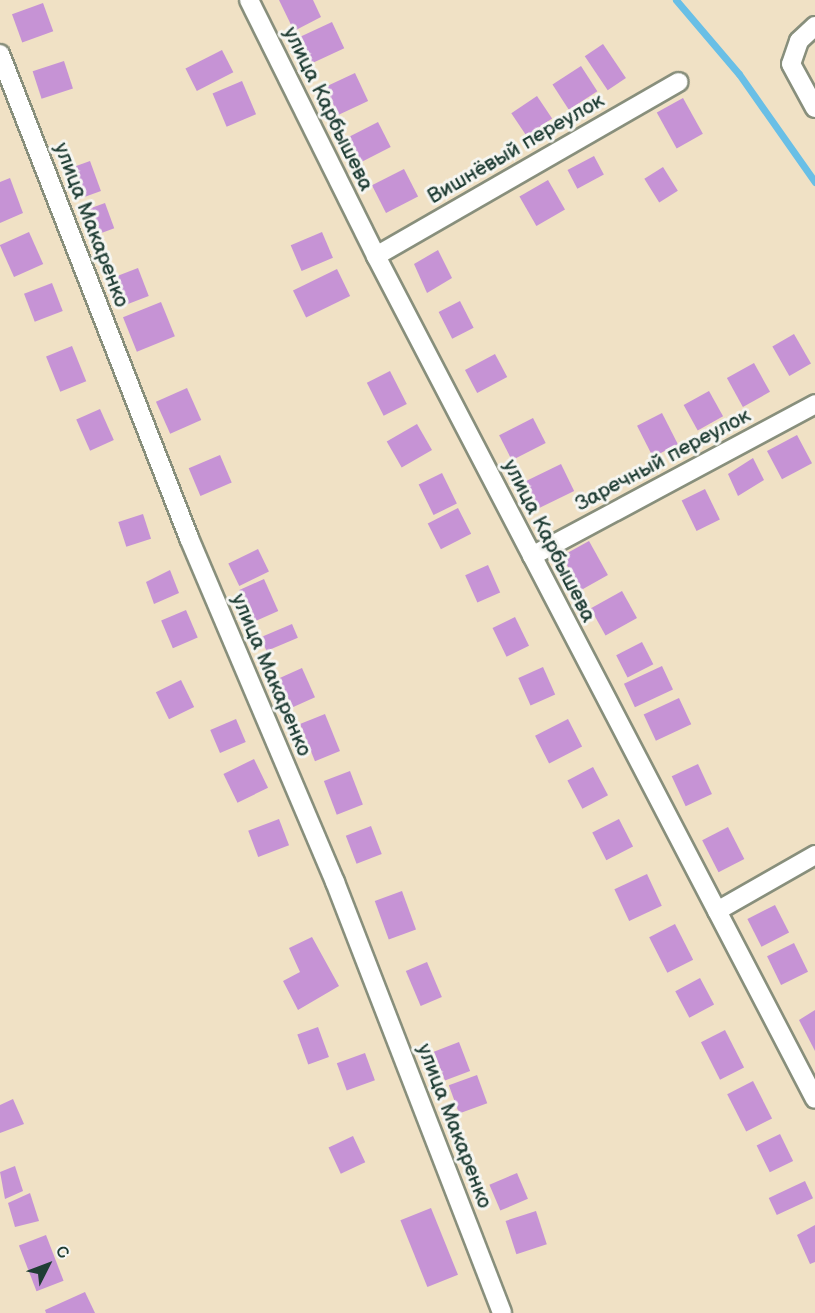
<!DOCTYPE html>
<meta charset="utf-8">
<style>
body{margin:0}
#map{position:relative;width:815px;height:1313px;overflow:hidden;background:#f0e1c5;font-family:"Balsamiq Sans",sans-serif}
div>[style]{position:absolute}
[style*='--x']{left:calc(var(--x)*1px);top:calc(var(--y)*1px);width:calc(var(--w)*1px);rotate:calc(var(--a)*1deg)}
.stream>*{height:7px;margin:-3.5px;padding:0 3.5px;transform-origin:3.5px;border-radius:3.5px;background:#69bfe6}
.building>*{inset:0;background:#c693d5;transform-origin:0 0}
.roads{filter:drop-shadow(2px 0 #888f7c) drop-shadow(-2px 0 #888f7c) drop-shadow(0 2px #888f7c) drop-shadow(0 -2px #888f7c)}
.street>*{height:18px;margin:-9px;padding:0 9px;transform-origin:9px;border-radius:9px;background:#fff}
span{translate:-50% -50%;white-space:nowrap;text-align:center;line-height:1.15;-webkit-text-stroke:6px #f6f6f2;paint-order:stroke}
.street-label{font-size:21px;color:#1f3d34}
.north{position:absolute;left:18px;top:1235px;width:60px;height:60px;-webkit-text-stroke:4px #f6f6f2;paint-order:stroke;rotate:48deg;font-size:16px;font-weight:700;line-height:24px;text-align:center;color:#1f3d34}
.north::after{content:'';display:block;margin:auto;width:21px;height:27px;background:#1f3d34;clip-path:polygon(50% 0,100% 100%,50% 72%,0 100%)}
</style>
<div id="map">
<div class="stream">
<div style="--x:676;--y:0;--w:97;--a:49.6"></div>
<div style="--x:739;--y:74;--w:132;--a:54.9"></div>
</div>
<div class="building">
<div style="clip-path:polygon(279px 0,313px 0,321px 17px,294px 31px)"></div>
<div style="left:43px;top:3px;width:30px;height:33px;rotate:70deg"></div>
<div style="left:332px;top:22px;width:29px;height:38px;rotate:65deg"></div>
<div style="left:603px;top:44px;width:41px;height:22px;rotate:56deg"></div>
<div style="left:222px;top:50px;width:25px;height:41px;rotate:63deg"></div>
<div style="left:64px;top:61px;width:29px;height:33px;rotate:72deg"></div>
<div style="left:581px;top:66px;width:30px;height:34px;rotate:57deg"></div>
<div style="left:355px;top:73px;width:31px;height:33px;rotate:65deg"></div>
<div style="left:242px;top:81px;width:36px;height:32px;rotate:67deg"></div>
<div style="left:537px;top:96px;width:27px;height:31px;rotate:56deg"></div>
<div style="left:683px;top:98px;width:41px;height:30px;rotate:61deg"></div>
<div style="left:378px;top:122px;width:28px;height:34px;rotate:63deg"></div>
<div style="left:594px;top:156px;width:21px;height:30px;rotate:62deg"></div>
<div style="left:90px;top:161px;width:32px;height:25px;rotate:70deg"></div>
<div style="left:663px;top:167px;width:28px;height:22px;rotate:58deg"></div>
<div style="left:404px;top:169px;width:31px;height:36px;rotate:63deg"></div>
<div style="clip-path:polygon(10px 178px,23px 213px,0 223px,0 182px)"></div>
<div style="left:548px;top:180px;width:34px;height:33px;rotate:60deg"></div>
<div style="left:105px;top:203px;width:27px;height:25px;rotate:70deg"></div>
<div style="left:29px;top:232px;width:35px;height:32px;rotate:66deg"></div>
<div style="left:322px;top:232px;width:28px;height:34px;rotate:67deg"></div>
<div style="clip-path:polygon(438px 250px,452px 278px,427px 293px,414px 264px)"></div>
<div style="left:138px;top:268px;width:30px;height:32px;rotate:69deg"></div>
<div style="left:337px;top:269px;width:30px;height:49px;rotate:64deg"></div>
<div style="left:52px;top:283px;width:30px;height:30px;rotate:69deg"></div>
<div style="left:460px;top:301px;width:30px;height:24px;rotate:63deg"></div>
<div style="left:161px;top:302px;width:37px;height:41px;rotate:68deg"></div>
<div style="left:794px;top:334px;width:34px;height:25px;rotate:60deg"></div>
<div style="left:72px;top:346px;width:38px;height:28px;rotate:68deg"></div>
<div style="left:495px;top:354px;width:26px;height:34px;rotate:62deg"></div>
<div style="left:754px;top:363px;width:33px;height:31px;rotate:61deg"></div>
<div style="left:390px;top:371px;width:37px;height:26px;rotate:63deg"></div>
<div style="left:187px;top:388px;width:35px;height:34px;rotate:66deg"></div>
<div style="left:709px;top:391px;width:29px;height:29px;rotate:61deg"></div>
<div style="left:100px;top:409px;width:34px;height:26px;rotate:66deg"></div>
<div style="left:662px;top:413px;width:35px;height:28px;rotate:63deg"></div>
<div style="left:533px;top:418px;width:28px;height:38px;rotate:63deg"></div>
<div style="left:417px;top:424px;width:30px;height:35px;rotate:60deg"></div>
<div style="left:797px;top:435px;width:32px;height:34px;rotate:62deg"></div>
<div style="left:220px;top:455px;width:30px;height:34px;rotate:67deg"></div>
<div style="clip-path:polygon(753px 458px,764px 480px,738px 496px,728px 474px)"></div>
<div style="left:561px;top:464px;width:30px;height:44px;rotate:64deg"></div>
<div style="left:442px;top:473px;width:34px;height:26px;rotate:64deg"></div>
<div style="left:705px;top:489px;width:34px;height:26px;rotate:64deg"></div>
<div style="left:458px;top:508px;width:29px;height:34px;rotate:63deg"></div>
<div style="left:143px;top:514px;width:26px;height:26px;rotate:72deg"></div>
<div style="left:589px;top:541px;width:39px;height:31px;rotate:61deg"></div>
<div style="left:258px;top:549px;width:25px;height:33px;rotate:64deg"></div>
<div style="left:488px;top:565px;width:30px;height:25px;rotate:66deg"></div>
<div style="clip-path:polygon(170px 570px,179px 593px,154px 604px,146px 582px)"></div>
<div style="left:264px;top:579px;width:35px;height:27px;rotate:66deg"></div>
<div style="left:622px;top:591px;width:31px;height:36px;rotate:61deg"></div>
<div style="left:186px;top:610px;width:30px;height:27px;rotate:67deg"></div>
<div style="left:515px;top:617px;width:32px;height:25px;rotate:64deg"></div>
<div style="left:292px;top:624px;width:15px;height:34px;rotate:67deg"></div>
<div style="left:642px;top:642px;width:25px;height:29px;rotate:63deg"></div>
<div style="left:662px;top:666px;width:26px;height:42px;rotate:65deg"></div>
<div style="left:543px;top:667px;width:30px;height:27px;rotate:66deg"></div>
<div style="left:302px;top:668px;width:32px;height:25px;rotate:66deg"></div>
<div style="left:181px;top:680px;width:30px;height:28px;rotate:64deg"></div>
<div style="left:679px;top:698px;width:29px;height:39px;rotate:65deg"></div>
<div style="left:325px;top:714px;width:40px;height:27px;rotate:68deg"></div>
<div style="left:236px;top:719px;width:25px;height:28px;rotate:67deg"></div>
<div style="left:568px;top:719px;width:31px;height:37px;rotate:63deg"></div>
<div style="left:254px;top:759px;width:32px;height:34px;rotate:64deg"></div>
<div style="left:698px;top:764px;width:33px;height:29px;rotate:65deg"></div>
<div style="left:593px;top:767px;width:32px;height:29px;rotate:62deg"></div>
<div style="left:350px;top:771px;width:36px;height:28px;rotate:69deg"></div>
<div style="left:279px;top:819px;width:28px;height:33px;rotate:69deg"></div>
<div style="left:619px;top:819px;width:31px;height:30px;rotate:63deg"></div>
<div style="left:371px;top:826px;width:30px;height:27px;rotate:69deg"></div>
<div style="left:728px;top:827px;width:36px;height:29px;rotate:63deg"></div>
<div style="left:647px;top:874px;width:35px;height:36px;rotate:65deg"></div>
<div style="left:402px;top:891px;width:41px;height:29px;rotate:70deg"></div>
<div style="left:775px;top:905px;width:31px;height:31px;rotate:63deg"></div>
<div style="left:675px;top:924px;width:40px;height:29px;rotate:63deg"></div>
<div style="clip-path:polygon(312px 937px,339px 986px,298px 1010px,283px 981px,300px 972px,289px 948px)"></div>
<div style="left:794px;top:943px;width:32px;height:30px;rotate:64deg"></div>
<div style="left:427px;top:962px;width:38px;height:23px;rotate:67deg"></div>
<div style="left:700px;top:978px;width:30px;height:28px;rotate:62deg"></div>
<div style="clip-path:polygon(815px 1010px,815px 1051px,799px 1020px)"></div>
<div style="left:318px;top:1027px;width:32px;height:22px;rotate:70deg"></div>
<div style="left:725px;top:1030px;width:42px;height:27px;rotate:63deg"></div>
<div style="left:459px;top:1042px;width:31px;height:27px;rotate:69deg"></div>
<div style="left:365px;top:1053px;width:29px;height:30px;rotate:70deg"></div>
<div style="left:477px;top:1075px;width:30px;height:30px;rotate:70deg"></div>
<div style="left:753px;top:1081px;width:42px;height:29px;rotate:63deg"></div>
<div style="clip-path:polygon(13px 1099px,24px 1124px,0 1133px,0 1105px)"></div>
<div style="left:780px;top:1134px;width:30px;height:26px;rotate:64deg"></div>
<div style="left:353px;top:1136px;width:29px;height:27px;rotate:65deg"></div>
<div style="clip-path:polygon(15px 1166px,23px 1191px,5px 1199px,0 1172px)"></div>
<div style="left:517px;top:1173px;width:28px;height:30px;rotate:67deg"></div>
<div style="left:805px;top:1181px;width:19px;height:40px;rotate:65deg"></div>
<div style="clip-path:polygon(30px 1193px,39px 1221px,15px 1227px,8px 1203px)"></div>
<div style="left:431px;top:1208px;width:72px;height:33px;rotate:68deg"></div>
<div style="left:536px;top:1211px;width:35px;height:32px;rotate:72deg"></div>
<div style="clip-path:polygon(815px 1225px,815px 1262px,810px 1264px,797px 1235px)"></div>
<div style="left:46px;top:1235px;width:49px;height:29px;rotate:69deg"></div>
<div style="clip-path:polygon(85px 1292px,95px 1313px,46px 1313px,45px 1310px)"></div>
</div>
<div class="roads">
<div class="street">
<div style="--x:249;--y:0;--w:286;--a:63.6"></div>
<div style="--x:376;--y:256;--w:950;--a:62.49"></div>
<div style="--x:815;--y:26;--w:22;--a:137"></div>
<div style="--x:799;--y:41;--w:24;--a:109"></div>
<div style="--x:791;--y:64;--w:50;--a:61.4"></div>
<div style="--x:0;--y:54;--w:520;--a:68.67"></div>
<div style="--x:189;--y:538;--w:374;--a:67"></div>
<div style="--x:335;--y:882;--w:462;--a:68.8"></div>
<div style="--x:376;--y:256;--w:349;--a:-29.9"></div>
<div style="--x:532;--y:556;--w:321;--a:-28.2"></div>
<div style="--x:717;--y:911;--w:113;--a:-29.7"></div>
</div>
</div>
<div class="street-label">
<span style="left:328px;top:109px;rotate:64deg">улица Карбышева</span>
<span style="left:516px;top:149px;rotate:-30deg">Вишнёвый переулок</span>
<span style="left:91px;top:225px;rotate:69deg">улица Макаренко</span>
<span style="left:663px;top:460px;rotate:-28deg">Заречный переулок</span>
<span style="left:549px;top:541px;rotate:63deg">улица Карбышева</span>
<span style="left:271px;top:675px;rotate:67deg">улица Макаренко</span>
<span style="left:454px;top:1126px;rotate:69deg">улица Макаренко</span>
</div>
<div class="north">С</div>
</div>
